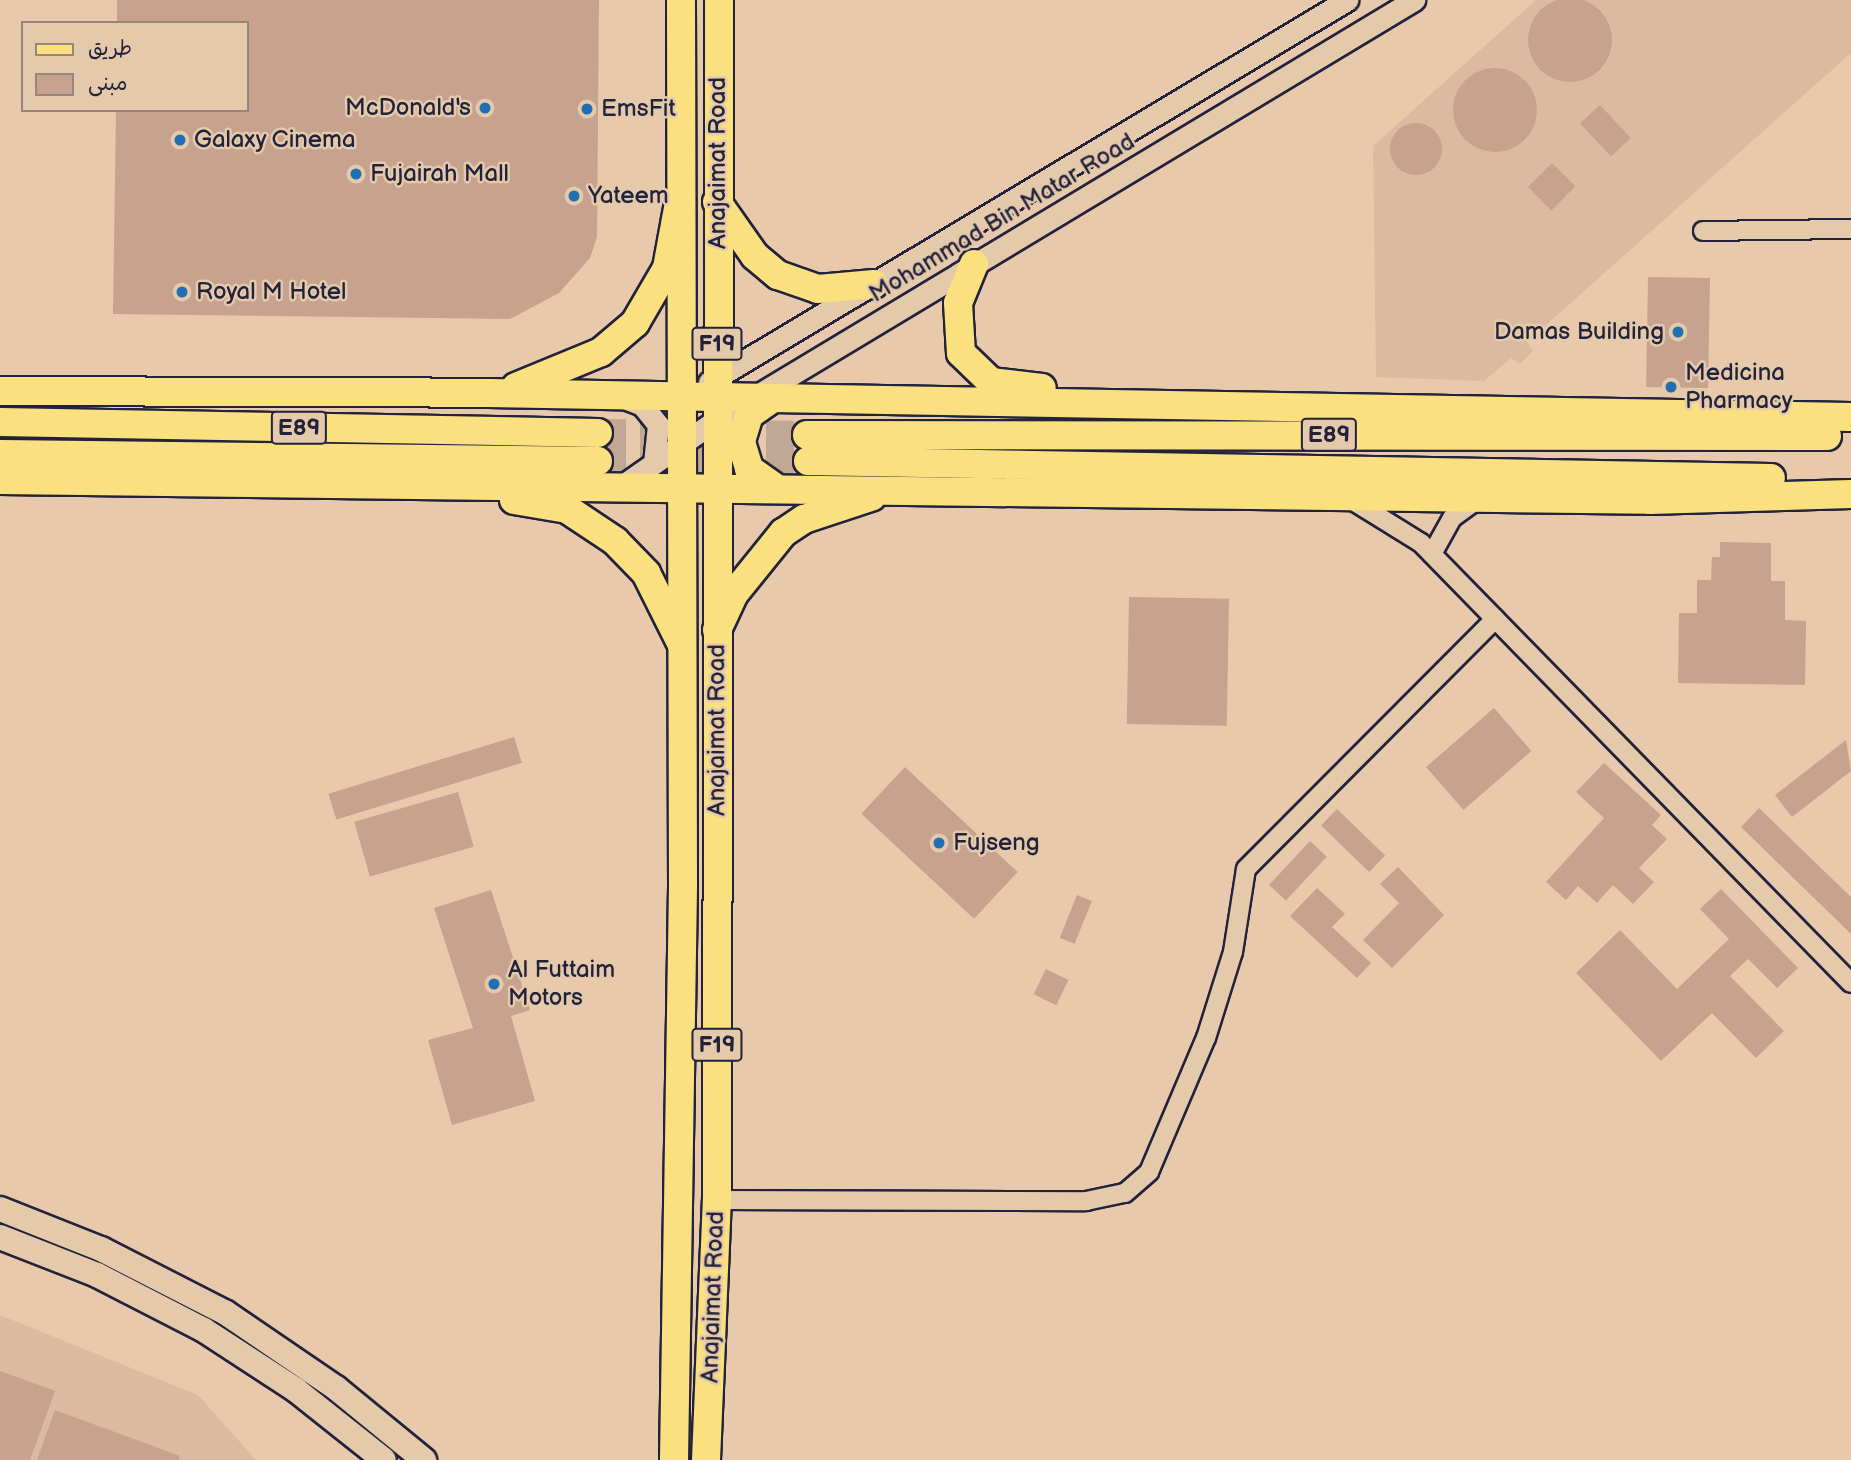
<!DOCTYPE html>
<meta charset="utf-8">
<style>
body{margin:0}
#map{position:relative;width:1851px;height:1460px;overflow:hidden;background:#e8c9ab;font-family:"Balsamiq Sans","Playpen Sans Arabic",sans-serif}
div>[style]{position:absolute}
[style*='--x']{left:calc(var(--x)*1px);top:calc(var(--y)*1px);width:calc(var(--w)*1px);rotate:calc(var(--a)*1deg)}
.built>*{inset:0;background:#dabaa1}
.building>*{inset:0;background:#c6a28f;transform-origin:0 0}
.round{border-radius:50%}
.trunk-tunnel>*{height:28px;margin-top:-14px;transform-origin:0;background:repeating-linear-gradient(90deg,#c0a895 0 28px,transparent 0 42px)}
.roads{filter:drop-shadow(2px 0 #22223b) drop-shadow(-2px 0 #22223b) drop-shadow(0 2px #22223b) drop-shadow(0 -2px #22223b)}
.minor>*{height:18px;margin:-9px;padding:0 9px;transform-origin:9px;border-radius:9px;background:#e4c9ab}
.tertiary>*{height:21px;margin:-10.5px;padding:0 10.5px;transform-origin:10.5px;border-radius:10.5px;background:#e4c9ab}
.secondary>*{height:24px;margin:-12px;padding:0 12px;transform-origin:12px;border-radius:12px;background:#e4c9ab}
.primary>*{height:28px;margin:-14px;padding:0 14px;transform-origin:14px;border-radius:14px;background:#fbe080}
.trunk>*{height:28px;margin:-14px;padding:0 14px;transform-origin:14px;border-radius:14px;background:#fbe080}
.dots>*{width:19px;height:19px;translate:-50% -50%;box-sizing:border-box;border:4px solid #e4c9ab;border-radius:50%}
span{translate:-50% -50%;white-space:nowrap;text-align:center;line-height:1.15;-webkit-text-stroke:5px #e4c9ab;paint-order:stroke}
.shield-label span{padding:2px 5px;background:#e4c9ab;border:2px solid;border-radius:5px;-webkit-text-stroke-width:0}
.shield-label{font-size:23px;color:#22223b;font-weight:700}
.poi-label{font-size:24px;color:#22223b}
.right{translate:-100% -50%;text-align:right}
.left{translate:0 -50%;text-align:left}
.street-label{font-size:24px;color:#22223b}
.legend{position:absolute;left:21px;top:21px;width:228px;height:91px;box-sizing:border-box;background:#e4c9ab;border:2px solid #96867e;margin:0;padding:9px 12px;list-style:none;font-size:21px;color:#22223b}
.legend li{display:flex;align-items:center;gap:14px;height:35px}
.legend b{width:35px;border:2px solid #96867e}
</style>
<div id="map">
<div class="built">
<div style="clip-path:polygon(1536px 0,1851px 0,1851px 53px,1527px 342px,1533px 351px,1520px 364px,1511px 358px,1484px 381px,1376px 377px,1373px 146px)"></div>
<div style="clip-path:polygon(0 1315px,198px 1395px,256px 1460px,0 1460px)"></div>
</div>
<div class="building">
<div class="round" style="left:1528px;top:-2px;width:84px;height:84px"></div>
<div style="clip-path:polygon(117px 0,599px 0,597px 237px,590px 258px,559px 293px,510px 319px,113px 314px,116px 110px,247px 110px,247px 23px,117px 23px)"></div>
<div class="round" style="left:1453px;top:68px;width:84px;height:84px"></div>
<div style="left:1600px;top:105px;width:45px;height:27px;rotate:47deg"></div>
<div class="round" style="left:1390px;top:123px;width:52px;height:52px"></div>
<div style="left:1552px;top:163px;width:33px;height:34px;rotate:45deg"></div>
<div style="left:1648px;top:277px;width:62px;height:110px;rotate:1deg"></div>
<div style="clip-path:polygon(1720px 542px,1771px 543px,1771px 581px,1785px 581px,1785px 620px,1806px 621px,1805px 685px,1678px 683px,1679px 613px,1697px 613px,1697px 580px,1711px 580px,1712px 557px,1720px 557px)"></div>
<div style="left:1129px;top:597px;width:100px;height:127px;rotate:1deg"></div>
<div style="left:1494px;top:708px;width:57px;height:90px;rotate:49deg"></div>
<div style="left:514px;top:737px;width:27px;height:194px;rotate:73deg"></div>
<div style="clip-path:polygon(1846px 740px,1851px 771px,1792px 817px,1775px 795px)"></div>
<div style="clip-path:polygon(1604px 763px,1661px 815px,1652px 825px,1667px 839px,1639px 868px,1654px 882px,1633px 904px,1613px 885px,1597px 903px,1578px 886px,1566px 900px,1546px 882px,1604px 818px,1576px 792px)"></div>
<div style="left:905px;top:767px;width:154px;height:64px;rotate:43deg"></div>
<div style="left:458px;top:792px;width:57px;height:108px;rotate:74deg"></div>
<div style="clip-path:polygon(1759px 808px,1851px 897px,1851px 934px,1741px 827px)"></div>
<div style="left:1337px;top:809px;width:67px;height:23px;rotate:44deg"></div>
<div style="left:1310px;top:841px;width:23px;height:60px;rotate:43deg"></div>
<div style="clip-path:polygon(1398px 867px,1444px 915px,1392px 968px,1363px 940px,1399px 903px,1380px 884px)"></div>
<div style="clip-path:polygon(1317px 888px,1345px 914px,1332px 927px,1371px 963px,1357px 978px,1290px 916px)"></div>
<div style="clip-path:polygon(1721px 889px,1798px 968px,1777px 988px,1748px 959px,1730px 976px,1784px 1031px,1756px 1058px,1712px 1013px,1661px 1061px,1576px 973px,1620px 930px,1677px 989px,1729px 939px,1700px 909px)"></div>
<div style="clip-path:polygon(491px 890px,530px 1010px,511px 1016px,535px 1101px,452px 1125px,428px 1040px,473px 1028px,434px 908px)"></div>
<div style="left:1077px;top:895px;width:16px;height:46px;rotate:22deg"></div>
<div style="left:1046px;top:969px;width:25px;height:28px;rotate:26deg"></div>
<div style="clip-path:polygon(0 1371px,55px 1391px,30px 1460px,0 1460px)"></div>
<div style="clip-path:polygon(55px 1410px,180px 1456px,179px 1460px,37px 1460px)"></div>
</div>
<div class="trunk-tunnel">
<div style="--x:598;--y:433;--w:209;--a:0.5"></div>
<div style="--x:598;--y:461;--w:210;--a:0"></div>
</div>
<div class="roads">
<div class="minor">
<div style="--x:1703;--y:231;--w:148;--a:-0.8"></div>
<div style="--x:1355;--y:502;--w:78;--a:31.8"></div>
<div style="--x:1421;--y:543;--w:615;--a:45.66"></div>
<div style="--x:1432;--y:554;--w:41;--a:-60.9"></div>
<div style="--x:1452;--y:518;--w:32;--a:-36"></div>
<div style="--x:717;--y:1200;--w:369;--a:0.2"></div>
<div style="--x:1086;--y:1201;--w:40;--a:-12"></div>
<div style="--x:1125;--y:1193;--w:32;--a:-41"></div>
<div style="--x:1149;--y:1172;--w:146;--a:-67"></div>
<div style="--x:1206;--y:1038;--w:90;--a:-72.6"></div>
<div style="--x:1233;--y:952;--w:84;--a:-81.1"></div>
<div style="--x:1246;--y:869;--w:353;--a:-45.1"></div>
</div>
<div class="tertiary">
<div style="--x:709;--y:382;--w:744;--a:-30.91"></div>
<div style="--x:624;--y:398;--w:19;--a:21"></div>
<div style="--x:642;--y:405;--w:26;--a:51"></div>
<div style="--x:658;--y:425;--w:38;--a:96"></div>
<div style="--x:620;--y:487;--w:117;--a:-34.9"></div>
<div style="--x:716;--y:420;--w:815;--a:-31.04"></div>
</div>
<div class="secondary">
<div style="--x:0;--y:1209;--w:109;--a:21.6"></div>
<div style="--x:101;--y:1249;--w:140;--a:27.1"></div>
<div style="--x:226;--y:1313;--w:133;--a:34.3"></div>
<div style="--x:336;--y:1388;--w:114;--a:39.3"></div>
<div style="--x:0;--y:1237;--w:104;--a:21.4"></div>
<div style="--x:97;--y:1275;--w:120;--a:27.2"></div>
<div style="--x:204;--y:1330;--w:110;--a:33.1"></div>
<div style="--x:296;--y:1390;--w:112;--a:38.5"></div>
</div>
<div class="primary">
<div style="--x:717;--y:202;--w:66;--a:54.9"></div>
<div style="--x:755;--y:256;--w:30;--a:40"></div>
<div style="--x:778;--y:275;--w:42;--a:19.3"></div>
<div style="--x:818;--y:289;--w:56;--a:-5.1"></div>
<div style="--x:674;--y:1460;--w:576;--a:-89.1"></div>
<div style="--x:683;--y:884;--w:884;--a:-90.13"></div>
<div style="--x:706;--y:1460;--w:260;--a:-87.6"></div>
<div style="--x:717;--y:1200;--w:1200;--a:-89.9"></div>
</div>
<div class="trunk">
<div style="--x:974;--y:264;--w:42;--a:112.3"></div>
<div style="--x:958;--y:303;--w:50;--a:86.6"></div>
<div style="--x:961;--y:353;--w:42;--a:44"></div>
<div style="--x:991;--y:382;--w:51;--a:6.7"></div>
<div style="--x:516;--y:387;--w:92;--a:-22.4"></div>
<div style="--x:601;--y:352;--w:45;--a:-40.5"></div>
<div style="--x:635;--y:323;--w:64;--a:-59.8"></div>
<div style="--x:667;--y:268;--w:72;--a:-79.6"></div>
<div style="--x:0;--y:391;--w:488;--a:0.2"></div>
<div style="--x:488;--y:393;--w:1363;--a:1.01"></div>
<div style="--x:773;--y:398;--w:29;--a:145"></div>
<div style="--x:749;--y:415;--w:28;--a:107"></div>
<div style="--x:741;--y:442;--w:28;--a:73"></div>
<div style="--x:749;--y:469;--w:29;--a:35"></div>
<div style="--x:0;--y:422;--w:598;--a:1.05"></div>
<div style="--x:807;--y:435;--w:1020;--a:0.06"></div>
<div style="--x:0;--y:454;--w:598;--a:0.67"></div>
<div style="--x:808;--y:461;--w:963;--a:1.01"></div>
<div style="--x:0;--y:480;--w:1650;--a:0.69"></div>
<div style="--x:1650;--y:500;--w:201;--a:-1.7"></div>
<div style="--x:514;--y:500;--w:54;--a:9.6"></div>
<div style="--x:567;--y:509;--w:58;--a:33.7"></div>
<div style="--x:615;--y:541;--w:45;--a:45.9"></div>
<div style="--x:646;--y:573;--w:80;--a:63.4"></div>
<div style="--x:717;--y:630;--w:38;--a:-65"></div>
<div style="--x:733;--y:595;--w:80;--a:-51.1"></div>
<div style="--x:783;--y:533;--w:25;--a:-34"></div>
<div style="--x:804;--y:519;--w:71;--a:-18.2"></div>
</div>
</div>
<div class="dots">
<div style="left:485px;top:108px;background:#1f6fb2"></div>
<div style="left:587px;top:109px;background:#1f6fb2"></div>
<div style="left:180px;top:140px;background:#1f6fb2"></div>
<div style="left:356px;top:174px;background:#1f6fb2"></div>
<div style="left:574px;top:196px;background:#1f6fb2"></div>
<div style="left:182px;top:292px;background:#1f6fb2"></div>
<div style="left:1678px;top:332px;background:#1f6fb2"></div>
<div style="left:1671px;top:387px;background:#1f6fb2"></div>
<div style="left:939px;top:843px;background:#1f6fb2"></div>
<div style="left:494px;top:984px;background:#1f6fb2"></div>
</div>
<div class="shield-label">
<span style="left:717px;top:344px">F19</span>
<span style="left:299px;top:428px">E89</span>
<span style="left:1329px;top:435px">E89</span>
<span style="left:717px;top:1045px">F19</span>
</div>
<div class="poi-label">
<span class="right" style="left:471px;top:108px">McDonald's</span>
<span class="left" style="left:601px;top:109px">EmsFit</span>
<span class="left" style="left:194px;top:140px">Galaxy Cinema</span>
<span class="left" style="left:370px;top:174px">Fujairah Mall</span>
<span class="left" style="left:588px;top:196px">Yateem</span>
<span class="left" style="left:196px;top:292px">Royal M Hotel</span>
<span class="right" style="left:1664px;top:332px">Damas Building</span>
<span class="left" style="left:1685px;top:387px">Medicina<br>Pharmacy</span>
<span class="left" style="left:953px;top:843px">Fujseng</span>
<span class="left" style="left:508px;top:984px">Al Futtaim<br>Motors</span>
</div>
<div class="street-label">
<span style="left:718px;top:163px;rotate:-90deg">Anajaimat Road</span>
<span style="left:1002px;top:218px;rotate:-31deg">Mohammad Bin Matar Road</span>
<span style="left:717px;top:730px;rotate:-90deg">Anajaimat Road</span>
<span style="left:713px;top:1297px;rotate:-88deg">Anajaimat Road</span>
</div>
<ul class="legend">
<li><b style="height:9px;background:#fbe080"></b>طريق</li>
<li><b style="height:19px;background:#c6a28f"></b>مبنى</li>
</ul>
</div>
